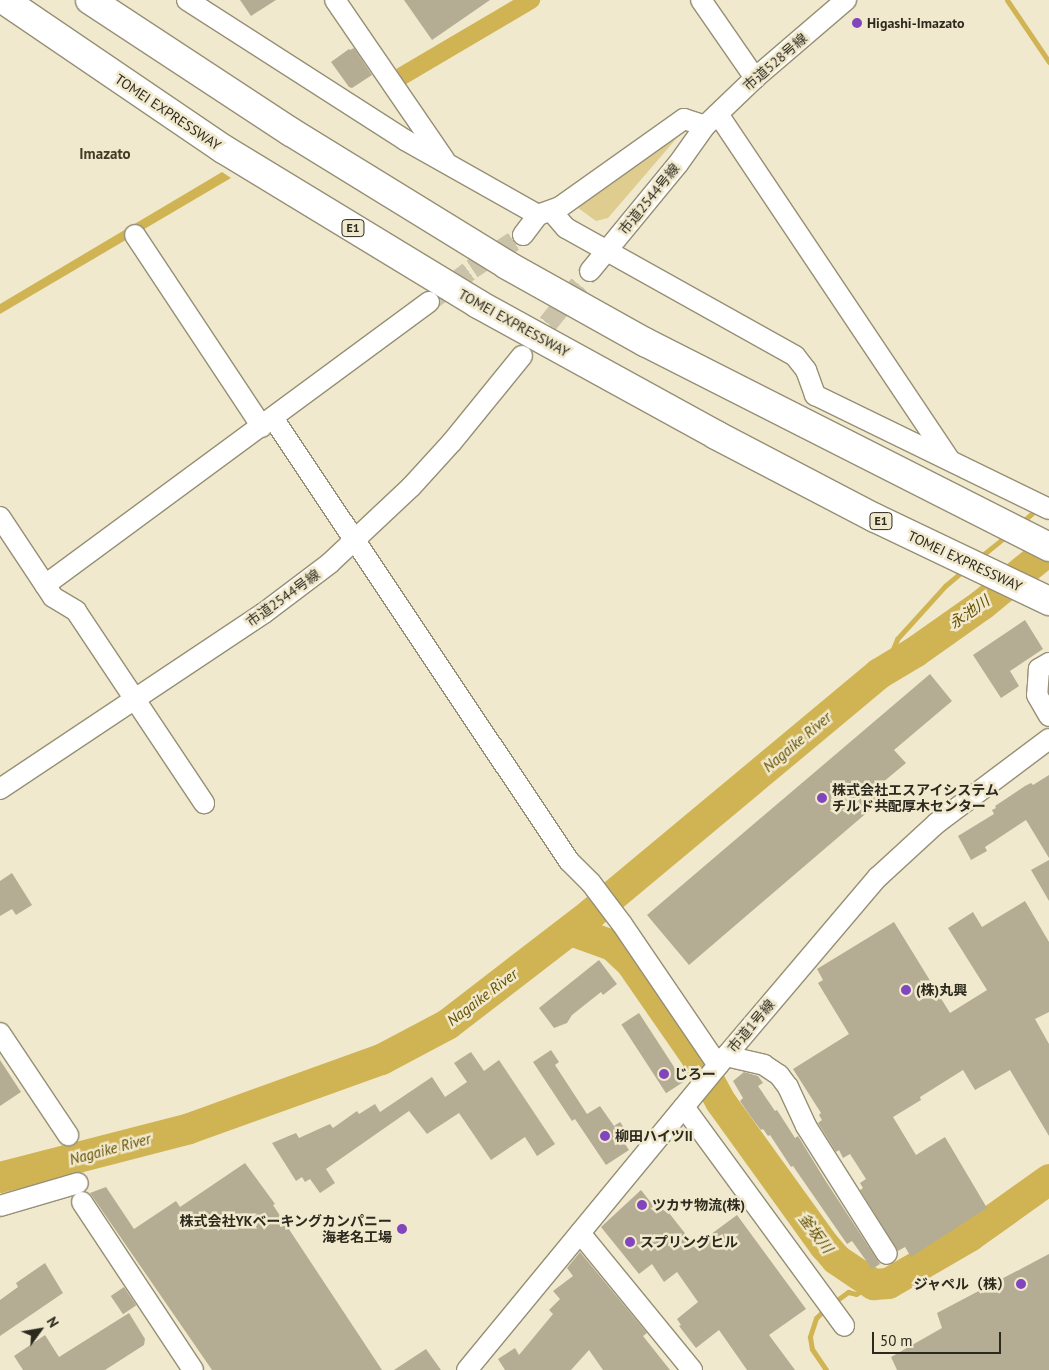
<!DOCTYPE html>
<meta charset="utf-8">
<style>
body{margin:0}
#map{position:relative;width:1049px;height:1370px;overflow:hidden;background:#f1e9cd;font-family:"PT Sans","Noto Sans JP",sans-serif}
div>[style]{position:absolute}
[style*='--x']{left:calc(var(--x)*1px);top:calc(var(--y)*1px);width:calc(var(--w)*1px);rotate:calc(var(--a)*1deg)}
.green>*{inset:0;background:#dfcd8f}
.water>*{inset:0;background:#d0b454}
.stream>*{height:5px;margin:-2.5px;padding:0 2.5px;transform-origin:2.5px;border-radius:2.5px;background:#d0b454}
.canal>*{height:18px;margin:-9px;padding:0 9px;transform-origin:9px;border-radius:9px;background:#d0b454}
.river>*{height:31px;margin:-15.5px;padding:0 15.5px;transform-origin:15.5px;border-radius:15.5px;background:#d0b454}
.building>*{inset:0;background:#b5ad93;transform-origin:0 0}
.minor-tunnel>*{height:20px;margin-top:-10px;transform-origin:0;background:repeating-linear-gradient(90deg,#cac3aa 0 20px,transparent 0 30px)}
.roads{filter:drop-shadow(1px 0 #968f75) drop-shadow(-1px 0 #968f75) drop-shadow(0 1px #968f75) drop-shadow(0 -1px #968f75)}
.minor>*{height:20px;margin:-10px;padding:0 10px;transform-origin:10px;border-radius:10px;background:#fff}
.highway>*{height:28px;margin:-14px;padding:0 14px;transform-origin:14px;border-radius:14px;background:#fff}
.dots>*{width:14px;height:14px;translate:-50% -50%;box-sizing:border-box;border:2px solid #f1e9cd;border-radius:50%}
span{translate:-50% -50%;white-space:nowrap;text-align:center;line-height:1.15;-webkit-text-stroke:5px #f1e9cd;paint-order:stroke}
.shield-label span{padding:1px 4px;background:#f1e9cd;border:1px solid;border-radius:4px;-webkit-text-stroke-width:0}
.shield-label{font-size:12px;color:#2c291e;font-weight:700}
.poi-label{font-size:14px;color:#2c291e;font-weight:700}
.left{translate:0 -50%;text-align:left}
.right{translate:-100% -50%;text-align:right}
.street-label{font-size:14px;color:#2c291e}
.neighbourhood-label{font-size:15px;color:#433c25;font-weight:700}
.water-label{font-size:15px;color:#624f00;font-style:italic}
.north{position:absolute;left:15px;top:1305px;width:50px;height:50px;-webkit-text-stroke:4px #f1e9cd;paint-order:stroke;rotate:58deg;font-size:14px;font-weight:700;line-height:20px;text-align:center;color:#2c291e}
.north::after{content:'';display:block;margin:auto;width:18px;height:22px;background:#2c291e;clip-path:polygon(50% 0,100% 100%,50% 72%,0 100%)}
.scale{position:absolute;left:872px;top:1332px;width:129px;height:22px;box-sizing:border-box;border:2px solid #2c291e;border-top:0;padding-left:6px;font-size:15px;line-height:18px;white-space:nowrap;color:#2c291e;-webkit-text-stroke:4px #f1e9cd;paint-order:stroke}
</style>
<div id="map">
<div class="green">
<div style="clip-path:polygon(682px 132px,608px 218px,596px 221px,574px 205px)"></div>
</div>
<div class="water">
<div style="clip-path:polygon(222px 172px,231px 178px,0 314px,0 304px)"></div>
</div>
<div class="stream">
<div style="--x:1007;--y:0;--w:75;--a:55.9"></div>
<div style="--x:1021;--y:523;--w:21;--a:-41"></div>
<div style="--x:979;--y:558;--w:36;--a:-39"></div>
<div style="--x:884;--y:670;--w:34;--a:-67"></div>
<div style="--x:897;--y:639;--w:72;--a:-47.8"></div>
<div style="--x:945;--y:586;--w:25;--a:-40"></div>
<div style="--x:833;--y:1303;--w:19;--a:-36"></div>
<div style="--x:848;--y:1292;--w:8;--a:14"></div>
<div style="--x:856;--y:1294;--w:20;--a:-30"></div>
<div style="--x:826;--y:1308;--w:14;--a:135"></div>
<div style="--x:816;--y:1318;--w:20;--a:108"></div>
<div style="--x:810;--y:1337;--w:12;--a:81"></div>
<div style="--x:812;--y:1349;--w:25;--a:56"></div>
</div>
<div class="canal">
<div style="--x:402;--y:76;--w:150;--a:-30.5"></div>
</div>
<div class="river">
<div style="--x:570;--y:930;--w:45;--a:19.7"></div>
<div style="--x:612;--y:945;--w:26;--a:43"></div>
<div style="--x:631;--y:963;--w:114;--a:55.3"></div>
<div style="--x:696;--y:1057;--w:50;--a:61.4"></div>
<div style="--x:720;--y:1101;--w:178;--a:54.2"></div>
<div style="--x:824;--y:1245;--w:18;--a:49"></div>
<div style="--x:836;--y:1259;--w:45;--a:34"></div>
<div style="--x:873;--y:1284;--w:15;--a:-4"></div>
<div style="--x:888;--y:1283;--w:94;--a:-30.1"></div>
<div style="--x:969;--y:1236;--w:98;--a:-35.5"></div>
<div style="--x:0;--y:1177;--w:195;--a:-14.5"></div>
<div style="--x:189;--y:1128;--w:204;--a:-19.8"></div>
<div style="--x:381;--y:1059;--w:75;--a:-27.9"></div>
<div style="--x:447;--y:1024;--w:182;--a:-37.6"></div>
<div style="--x:591;--y:913;--w:375;--a:-39.8"></div>
<div style="--x:879;--y:673;--w:41;--a:-31"></div>
<div style="--x:914;--y:652;--w:83;--a:-35.2"></div>
<div style="--x:982;--y:604;--w:87;--a:-39.4"></div>
</div>
<div class="building">
<div style="clip-path:polygon(240px 0,276px 0,251px 16px)"></div>
<div style="clip-path:polygon(404px 0,490px 0,432px 40px)"></div>
<div style="clip-path:polygon(354px 48px,372px 75px,352px 88px,349px 87px,331px 62px,349px 49px,350px 50px)"></div>
<div style="clip-path:polygon(1025px 620px,1043px 649px,1010px 671px,1019px 686px,1001px 698px,973px 655px)"></div>
<div style="clip-path:polygon(930px 674px,952px 701px,894px 750px,906px 763px,876px 788px,884px 798px,689px 965px,647px 915px)"></div>
<div style="clip-path:polygon(1049px 775px,1049px 858px,1026px 820px,985px 847px,987px 851px,971px 860px,958px 836px,994px 814px,992px 810px,996px 808px,995px 806px,1025px 786px,1031px 783px,1033px 785px)"></div>
<div style="clip-path:polygon(1049px 860px,1049px 901px,1031px 870px)"></div>
<div style="clip-path:polygon(12px 873px,32px 905px,16px 915px,12px 909px,0 916px,0 881px)"></div>
<div style="clip-path:polygon(1025px 901px,1049px 942px,1049px 1012px,1035px 1019px,1049px 1044px,1049px 1136px,1010px 1070px,975px 1090px,963px 1070px,920px 1097px,921px 1100px,893px 1117px,916px 1155px,945px 1137px,987px 1208px,911px 1257px,905px 1247px,898px 1251px,860px 1190px,863px 1188px,860px 1183px,866px 1179px,850px 1154px,843px 1158px,839px 1150px,836px 1152px,818px 1123px,822px 1120px,819px 1115px,821px 1113px,793px 1069px,849px 1034px,818px 983px,823px 980px,817px 969px,894px 922px,950px 1013px,987px 990px,948px 928px,973px 912px,982px 927px)"></div>
<div style="clip-path:polygon(599px 960px,617px 984px,603px 995px,601px 992px,572px 1015px,567px 1023px,554px 1028px,539px 1008px)"></div>
<div style="left:639px;top:1013px;width:82px;height:21px;rotate:57deg"></div>
<div style="clip-path:polygon(551px 1050px,559px 1062px,555px 1065px,587px 1114px,600px 1106px,614px 1126px,620px 1122px,628px 1133px,621px 1138px,629px 1150px,606px 1165px,575px 1119px,572px 1121px,533px 1062px)"></div>
<div style="clip-path:polygon(471px 1052px,484px 1071px,499px 1060px,555px 1144px,537px 1156px,525px 1137px,491px 1160px,459px 1113px,427px 1134px,409px 1111px,326px 1169px,335px 1183px,320px 1193px,310px 1179px,305px 1182px,302px 1177px,296px 1181px,272px 1143px,296px 1133px,299px 1138px,330px 1124px,333px 1128px,357px 1111px,359px 1114px,375px 1104px,380px 1112px,432px 1077px,445px 1097px,467px 1082px,454px 1063px)"></div>
<div style="clip-path:polygon(0 1060px,21px 1092px,0 1106px)"></div>
<div style="clip-path:polygon(744px 1072px,758px 1076px,763px 1083px,758px 1086px,775px 1111px,777px 1110px,795px 1138px,798px 1136px,825px 1180px,880px 1264px,872px 1269px,852px 1241px,847px 1244px,793px 1166px,791px 1167px,770px 1135px,768px 1136px,763px 1129px,761px 1130px,751px 1117px,740px 1101px,743px 1098px,733px 1081px)"></div>
<div style="clip-path:polygon(245px 1163px,275px 1204px,273px 1205px,382px 1370px,212px 1370px,90px 1193px,106px 1187px,134px 1229px,176px 1201px,180px 1207px)"></div>
<div style="clip-path:polygon(641px 1190px,652px 1204px,658px 1199px,695px 1246px,737px 1215px,806px 1309px,769px 1335px,795px 1370px,747px 1370px,719px 1330px,696px 1348px,679px 1326px,681px 1325px,677px 1319px,698px 1302px,677px 1272px,664px 1282px,652px 1264px,639px 1274px,601px 1227px)"></div>
<div style="clip-path:polygon(580px 1252px,647px 1333px,643px 1336px,670px 1370px,603px 1370px,589px 1350px,571px 1370px,505px 1370px,498px 1359px,515px 1348px,519px 1355px,553px 1314px,549px 1310px,560px 1299px,553px 1291px,573px 1276px,567px 1268px)"></div>
<div style="clip-path:polygon(1049px 1254px,1049px 1370px,897px 1370px,891px 1357px,942px 1328px,937px 1313px)"></div>
<div style="clip-path:polygon(45px 1263px,63px 1293px,0 1336px,0 1300px,18px 1287px,16px 1283px)"></div>
<div style="left:124px;top:1287px;width:22px;height:16px;rotate:56deg"></div>
<div style="clip-path:polygon(129px 1313px,145px 1339px,144px 1345px,105px 1370px,23px 1370px,14px 1356px,45px 1335px,59px 1357px)"></div>
<div style="clip-path:polygon(426px 1349px,441px 1370px,394px 1370px)"></div>
</div>
<div class="minor-tunnel">
<div style="--x:429;--y:302;--w:54;--a:-37.5"></div>
<div style="--x:472;--y:269;--w:61;--a:-33.7"></div>
<div style="--x:529;--y:347;--w:97;--a:-51.2"></div>
</div>
<div class="roads">
<div class="minor">
<div style="--x:187;--y:0;--w:259;--a:32.7"></div>
<div style="--x:405;--y:140;--w:153;--a:29.4"></div>
<div style="--x:335;--y:0;--w:193;--a:55.6"></div>
<div style="--x:701;--y:0;--w:95;--a:55.3"></div>
<div style="--x:718;--y:114;--w:415;--a:56.2"></div>
<div style="--x:552;--y:212;--w:21;--a:49"></div>
<div style="--x:566;--y:228;--w:262;--a:29.2"></div>
<div style="--x:795;--y:356;--w:18;--a:52"></div>
<div style="--x:806;--y:370;--w:27;--a:70"></div>
<div style="--x:815;--y:395;--w:260;--a:26"></div>
<div style="--x:135;--y:235;--w:230;--a:56.5"></div>
<div style="--x:523;--y:235;--w:25;--a:-53"></div>
<div style="--x:538;--y:215;--w:23;--a:-20"></div>
<div style="--x:560;--y:207;--w:152;--a:-35.4"></div>
<div style="--x:684;--y:119;--w:22;--a:18"></div>
<div style="--x:590;--y:271;--w:139;--a:-50.6"></div>
<div style="--x:678;--y:164;--w:47;--a:-54.6"></div>
<div style="--x:705;--y:126;--w:69;--a:-43.8"></div>
<div style="--x:755;--y:78;--w:120;--a:-40.6"></div>
<div style="--x:273;--y:418;--w:533;--a:56.25"></div>
<div style="--x:569;--y:861;--w:31;--a:45"></div>
<div style="--x:591;--y:883;--w:51;--a:52.9"></div>
<div style="--x:622;--y:924;--w:171;--a:55.8"></div>
<div style="--x:0;--y:517;--w:96;--a:56.5"></div>
<div style="--x:53;--y:597;--w:27;--a:31"></div>
<div style="--x:76;--y:611;--w:231;--a:56.3"></div>
<div style="--x:45;--y:585;--w:477;--a:-36.4"></div>
<div style="--x:1049;--y:663;--w:12;--a:149"></div>
<div style="--x:1039;--y:669;--w:26;--a:94"></div>
<div style="--x:1037;--y:695;--w:24;--a:60"></div>
<div style="--x:0;--y:789;--w:317;--a:-33.7"></div>
<div style="--x:264;--y:613;--w:83;--a:-37.1"></div>
<div style="--x:330;--y:563;--w:111;--a:-43.2"></div>
<div style="--x:411;--y:487;--w:61;--a:-47.7"></div>
<div style="--x:452;--y:442;--w:111;--a:-50.9"></div>
<div style="--x:0;--y:1033;--w:123;--a:56.3"></div>
<div style="--x:726;--y:1056;--w:39;--a:13"></div>
<div style="--x:764;--y:1065;--w:18;--a:34"></div>
<div style="--x:779;--y:1075;--w:15;--a:53"></div>
<div style="--x:788;--y:1087;--w:43;--a:65.2"></div>
<div style="--x:806;--y:1126;--w:151;--a:57.7"></div>
<div style="--x:684;--y:1107;--w:271;--a:53.8"></div>
<div style="--x:82;--y:1202;--w:201;--a:56.5"></div>
<div style="--x:0;--y:1206;--w:81;--a:-16.4"></div>
<div style="--x:580;--y:1233;--w:177;--a:50.7"></div>
<div style="--x:467;--y:1370;--w:407;--a:-50.5"></div>
<div style="--x:726;--y:1056;--w:235;--a:-49.7"></div>
<div style="--x:878;--y:877;--w:80;--a:-42.5"></div>
<div style="--x:937;--y:823;--w:140;--a:-36.9"></div>
</div>
<div class="highway">
<div style="--x:4;--y:0;--w:267;--a:34.2"></div>
<div style="--x:225;--y:150;--w:296;--a:31.3"></div>
<div style="--x:478;--y:304;--w:272;--a:28.8"></div>
<div style="--x:716;--y:435;--w:179;--a:27.6"></div>
<div style="--x:875;--y:518;--w:193;--a:25.5"></div>
<div style="--x:90;--y:0;--w:240;--a:33.3"></div>
<div style="--x:291;--y:132;--w:254;--a:31.6"></div>
<div style="--x:507;--y:265;--w:158;--a:29.2"></div>
<div style="--x:645;--y:342;--w:453;--a:26.9"></div>
</div>
</div>
<div class="dots">
<div style="left:857px;top:23px;background:#8146bd"></div>
<div style="left:822px;top:798px;background:#8146bd"></div>
<div style="left:906px;top:990px;background:#8146bd"></div>
<div style="left:664px;top:1074px;background:#8146bd"></div>
<div style="left:605px;top:1136px;background:#8146bd"></div>
<div style="left:642px;top:1205px;background:#8146bd"></div>
<div style="left:402px;top:1229px;background:#8146bd"></div>
<div style="left:630px;top:1242px;background:#8146bd"></div>
<div style="left:1021px;top:1284px;background:#8146bd"></div>
</div>
<div class="shield-label">
<span style="left:353px;top:228px">E1</span>
<span style="left:881px;top:521px">E1</span>
</div>
<div class="poi-label">
<span class="left" style="left:867px;top:23px">Higashi-Imazato</span>
<span class="left" style="left:832px;top:798px">株式会社エスアイシステム<br>チルド共配厚木センター</span>
<span class="left" style="left:916px;top:990px">(株)丸興</span>
<span class="left" style="left:674px;top:1074px">じろー</span>
<span class="left" style="left:615px;top:1136px">柳田ハイツII</span>
<span class="left" style="left:652px;top:1205px">ツカサ物流(株)</span>
<span class="right" style="left:392px;top:1229px">株式会社YKベーキングカンパニー<br>海老名工場</span>
<span class="left" style="left:640px;top:1242px">スプリングヒル</span>
<span class="right" style="left:1011px;top:1284px">ジャペル（株）</span>
</div>
<div class="street-label">
<span style="left:775px;top:62px;rotate:-41deg">市道528号線</span>
<span style="left:168px;top:112px;rotate:34deg">TOMEI EXPRESSWAY</span>
<span style="left:649px;top:199px;rotate:-51deg">市道2544号線</span>
<span style="left:514px;top:323px;rotate:29deg">TOMEI EXPRESSWAY</span>
<span style="left:965px;top:561px;rotate:25deg">TOMEI EXPRESSWAY</span>
<span style="left:283px;top:598px;rotate:-36deg">市道2544号線</span>
<span style="left:751px;top:1026px;rotate:-50deg">市道1号線</span>
</div>
<div class="neighbourhood-label">
<span style="left:105px;top:154px">Imazato</span>
</div>
<div class="water-label">
<span style="left:969px;top:612px;rotate:-35deg">永池川</span>
<span style="left:797px;top:742px;rotate:-40deg">Nagaike River</span>
<span style="left:482px;top:997px;rotate:-37deg">Nagaike River</span>
<span style="left:110px;top:1149px;rotate:-15deg">Nagaike River</span>
<span style="left:816px;top:1233px;rotate:53deg">釜坂川</span>
</div>
<div class="north">N</div>
<div class="scale">50 m</div>
</div>
